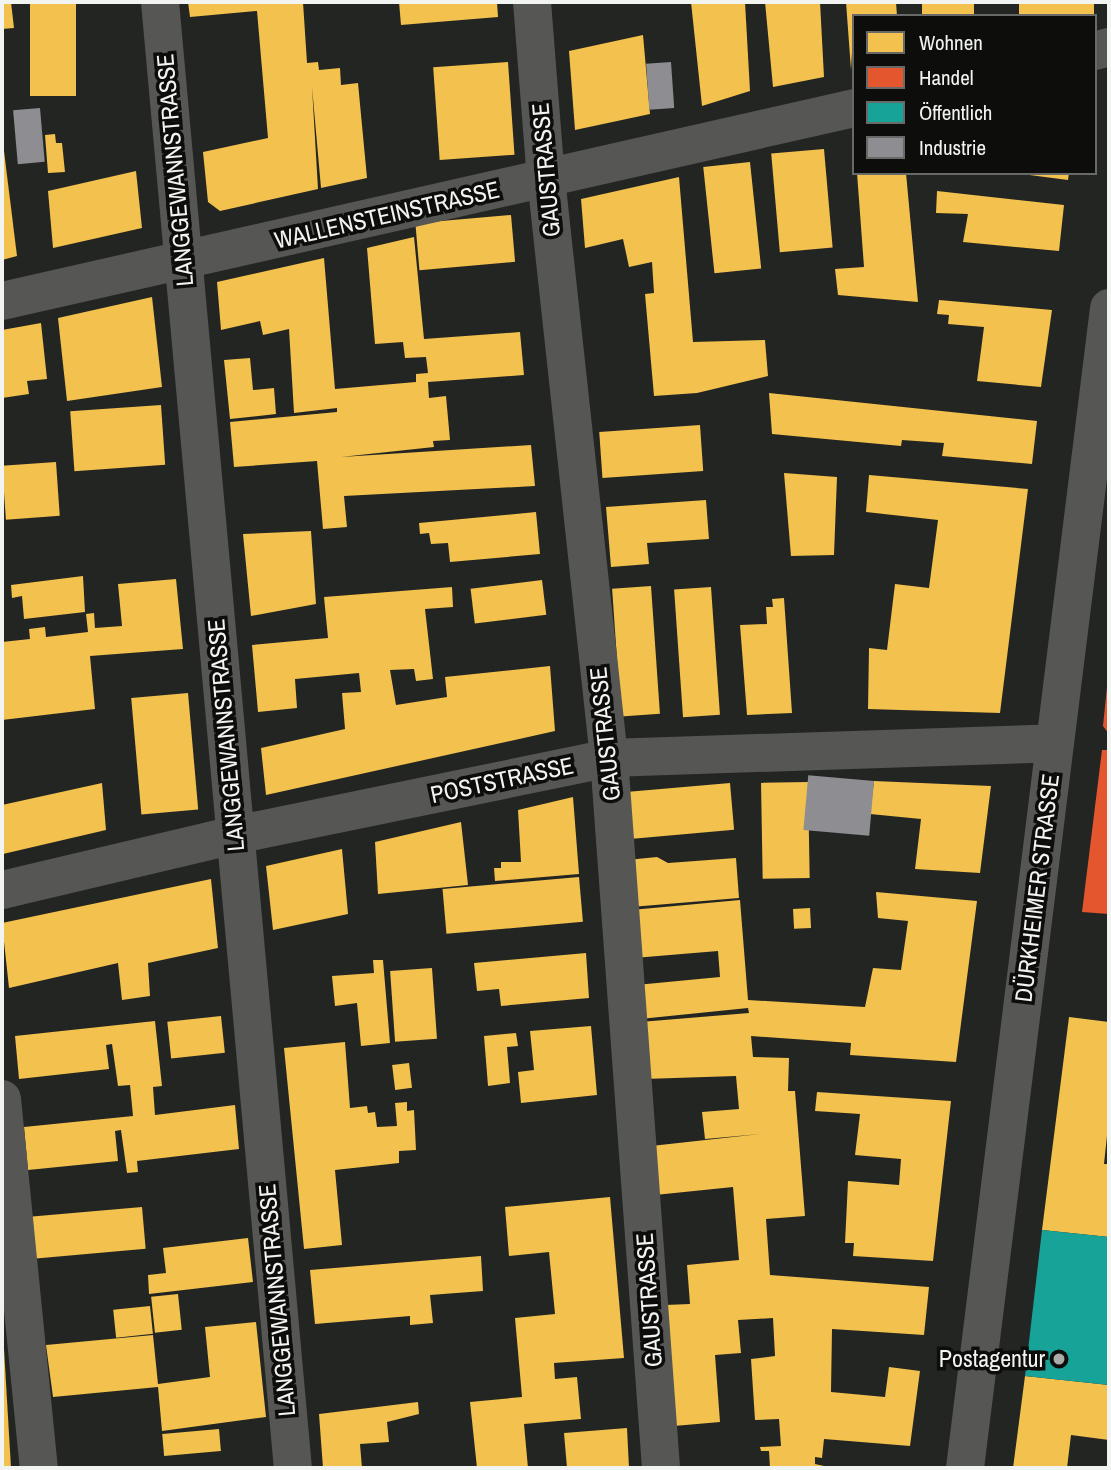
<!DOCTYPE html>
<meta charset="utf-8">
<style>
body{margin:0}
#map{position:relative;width:1111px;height:1470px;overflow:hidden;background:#232522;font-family:"Archivo Narrow",sans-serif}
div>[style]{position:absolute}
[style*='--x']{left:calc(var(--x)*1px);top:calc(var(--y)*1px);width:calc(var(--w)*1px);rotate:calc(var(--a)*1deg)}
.homes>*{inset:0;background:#f2c14e;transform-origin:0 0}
.shops>*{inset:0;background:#e4572e}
.public>*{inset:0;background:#17a398}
.industry>*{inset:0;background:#8d8d92;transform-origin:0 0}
.street>*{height:38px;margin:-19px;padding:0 19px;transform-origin:19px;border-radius:19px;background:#565655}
.dots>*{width:19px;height:19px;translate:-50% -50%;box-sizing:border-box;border:4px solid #0d0e0c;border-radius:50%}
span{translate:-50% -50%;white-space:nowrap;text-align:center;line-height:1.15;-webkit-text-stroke:7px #0d0e0c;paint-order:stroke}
.street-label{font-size:24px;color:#f2f4f1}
.poi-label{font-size:24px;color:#f2f4f1}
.right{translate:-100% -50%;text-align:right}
.frame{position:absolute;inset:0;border:4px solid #f2f4f1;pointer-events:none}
.legend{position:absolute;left:852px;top:14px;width:245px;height:161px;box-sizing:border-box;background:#0d0e0c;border:2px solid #696a68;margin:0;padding:9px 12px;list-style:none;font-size:21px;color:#f2f4f1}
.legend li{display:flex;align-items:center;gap:14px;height:35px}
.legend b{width:35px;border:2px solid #696a68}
</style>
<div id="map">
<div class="homes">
<div style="clip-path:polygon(2px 2px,11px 2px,14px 28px,2px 29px)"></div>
<div style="left:30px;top:2px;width:46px;height:94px"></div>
<div style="clip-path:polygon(188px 2px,303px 2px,307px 63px,318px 62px,319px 70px,340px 68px,341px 85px,358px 83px,367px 178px,321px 188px,312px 87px,318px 189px,220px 211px,208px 202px,203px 152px,268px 138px,257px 11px,190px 17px)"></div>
<div style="clip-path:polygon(399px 2px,497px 2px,498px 17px,401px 25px)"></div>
<div style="clip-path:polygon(691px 2px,745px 2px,750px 91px,702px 106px)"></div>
<div style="clip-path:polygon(765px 2px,820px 2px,824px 77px,773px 87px)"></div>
<div style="clip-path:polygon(846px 2px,896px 2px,897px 16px,854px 16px,851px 70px)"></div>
<div style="left:922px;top:2px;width:52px;height:14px"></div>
<div style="left:1019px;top:2px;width:75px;height:14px"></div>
<div style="clip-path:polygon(643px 35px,650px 114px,575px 130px,569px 51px)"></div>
<div style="left:508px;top:62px;width:93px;height:75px;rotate:86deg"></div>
<div style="clip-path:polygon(55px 134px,56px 143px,62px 143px,65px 172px,48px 173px,45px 135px)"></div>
<div style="clip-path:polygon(2px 135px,17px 256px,2px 260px)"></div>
<div style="left:824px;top:149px;width:99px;height:53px;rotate:85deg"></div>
<div style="left:750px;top:162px;width:107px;height:47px;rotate:84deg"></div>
<div style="clip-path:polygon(136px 171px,142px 228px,53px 248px,48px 191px)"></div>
<div style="clip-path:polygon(857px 173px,906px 173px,918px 302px,838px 295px,835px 269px,864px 267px)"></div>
<div style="clip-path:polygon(1015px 173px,1069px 173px,1068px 180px)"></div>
<div style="clip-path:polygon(679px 177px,693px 342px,765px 340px,768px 376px,697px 393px,654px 396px,645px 294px,654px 293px,652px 262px,629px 267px,623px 239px,585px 248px,581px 199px)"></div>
<div style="clip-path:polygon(937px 191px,1064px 205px,1059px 251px,963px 242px,968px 214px,936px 213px)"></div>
<div style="left:511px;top:215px;width:47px;height:96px;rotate:85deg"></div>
<div style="clip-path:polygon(414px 237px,424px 339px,520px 332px,524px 375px,428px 382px,429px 398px,446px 396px,450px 440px,433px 441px,434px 447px,341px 457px,531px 445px,535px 486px,344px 496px,347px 527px,323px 529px,317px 461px,234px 467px,230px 422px,337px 412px,337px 408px,294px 413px,289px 329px,263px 335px,260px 321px,221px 330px,217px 282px,324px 258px,335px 389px,416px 382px,416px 374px,428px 373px,426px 357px,405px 358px,403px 342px,375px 344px,367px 248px)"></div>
<div style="clip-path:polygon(152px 297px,162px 387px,67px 401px,58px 318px)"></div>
<div style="clip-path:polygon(939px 300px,1052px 310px,1041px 387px,977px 381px,984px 327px,948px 324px,949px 315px,937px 314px)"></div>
<div style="clip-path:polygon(41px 323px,47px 379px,27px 381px,29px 394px,2px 398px,2px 330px)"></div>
<div style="clip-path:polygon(250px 358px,253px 390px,274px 388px,276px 414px,230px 419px,224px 360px)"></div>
<div style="clip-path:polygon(769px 393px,1037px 421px,1032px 464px,942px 456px,944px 443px,902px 440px,901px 446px,772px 434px)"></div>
<div style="left:161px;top:405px;width:60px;height:91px;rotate:86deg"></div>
<div style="left:700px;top:425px;width:46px;height:101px;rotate:86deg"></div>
<div style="left:56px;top:462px;width:54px;height:54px;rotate:86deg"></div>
<div style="clip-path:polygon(784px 473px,837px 477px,834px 555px,791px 556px)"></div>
<div style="clip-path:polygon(869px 475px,1028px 489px,1000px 713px,868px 709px,869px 648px,887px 650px,895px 584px,929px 588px,938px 520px,866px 512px)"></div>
<div style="clip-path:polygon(706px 500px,709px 539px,647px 543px,649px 564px,611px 567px,606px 507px)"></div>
<div style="clip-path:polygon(536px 512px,540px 554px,450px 562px,448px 543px,431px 544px,429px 533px,420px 534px,419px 523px)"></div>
<div style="clip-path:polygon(311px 531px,316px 604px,251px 616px,243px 534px)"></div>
<div style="clip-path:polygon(83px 576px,85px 612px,24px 619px,22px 596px,12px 598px,11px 585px)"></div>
<div style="clip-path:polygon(176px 579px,183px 649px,90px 656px,95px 709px,2px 720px,2px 642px,30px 639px,29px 629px,45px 627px,46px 637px,88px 632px,86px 614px,94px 613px,95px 628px,122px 626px,118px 584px)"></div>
<div style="left:542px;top:580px;width:35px;height:72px;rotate:83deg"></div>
<div style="left:651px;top:586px;width:128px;height:39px;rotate:86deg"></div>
<div style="clip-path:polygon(452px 587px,453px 607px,425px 609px,433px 679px,416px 681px,414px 669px,390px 670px,396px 705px,447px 697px,445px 677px,550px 666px,555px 731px,266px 795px,261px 748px,345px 729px,342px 693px,361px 692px,359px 673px,295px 679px,297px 708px,258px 712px,252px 645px,328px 638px,324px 597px)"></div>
<div style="left:711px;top:587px;width:128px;height:37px;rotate:86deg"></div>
<div style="clip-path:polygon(784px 598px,792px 713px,747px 715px,740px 625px,767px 624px,766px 607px,773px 607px,772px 599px)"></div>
<div style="left:188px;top:693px;width:117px;height:57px;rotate:85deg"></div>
<div style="clip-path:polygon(874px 781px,991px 786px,980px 873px,915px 869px,921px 819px,870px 814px)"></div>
<div style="left:808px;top:782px;width:96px;height:47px;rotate:89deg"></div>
<div style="clip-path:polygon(102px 783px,106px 830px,3px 854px,2px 805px)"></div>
<div style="left:730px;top:783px;width:47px;height:110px;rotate:85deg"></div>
<div style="clip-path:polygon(573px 797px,579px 874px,495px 881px,494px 868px,501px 868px,501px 862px,521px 862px,518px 810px)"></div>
<div style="clip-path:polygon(461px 822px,468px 885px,378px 894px,375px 842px)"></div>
<div style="clip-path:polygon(342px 849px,348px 914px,273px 930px,266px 866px)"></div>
<div style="clip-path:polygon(657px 857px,668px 863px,736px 858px,739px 898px,631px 907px,627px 860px)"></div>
<div style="left:579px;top:877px;width:45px;height:137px;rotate:85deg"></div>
<div style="clip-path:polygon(211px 879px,218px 948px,148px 963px,150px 996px,122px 1000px,118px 963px,9px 988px,2px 923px)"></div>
<div style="clip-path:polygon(876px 892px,977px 901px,956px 1062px,850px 1055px,851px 1043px,751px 1036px,753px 1057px,789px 1058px,788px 1091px,795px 1091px,805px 1216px,766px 1219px,770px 1275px,929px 1287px,924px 1335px,832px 1329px,831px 1392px,885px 1397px,889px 1367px,920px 1371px,910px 1446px,824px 1439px,822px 1458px,815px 1457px,815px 1464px,833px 1468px,770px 1468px,769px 1451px,761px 1451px,760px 1447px,781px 1446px,779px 1419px,755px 1420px,751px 1359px,775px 1356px,773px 1318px,738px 1320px,741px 1353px,715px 1355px,720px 1422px,674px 1426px,665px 1305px,690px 1304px,687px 1265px,739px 1260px,733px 1187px,655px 1195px,651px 1146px,760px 1134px,705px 1139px,702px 1112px,739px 1109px,736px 1076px,644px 1079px,640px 1022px,749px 1013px,748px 1008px,640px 1019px,636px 985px,720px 977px,718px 951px,634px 958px,631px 910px,740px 900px,748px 1000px,865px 1007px,873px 968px,901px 970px,908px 921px,878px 918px)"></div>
<div style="left:810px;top:908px;width:20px;height:17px;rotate:87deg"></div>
<div style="clip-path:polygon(586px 953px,589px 998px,501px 1006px,499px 989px,477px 991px,474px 963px)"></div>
<div style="clip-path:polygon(373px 960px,383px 960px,390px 1043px,361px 1046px,357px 1003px,335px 1006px,332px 976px,374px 973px)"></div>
<div style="left:432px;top:968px;width:71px;height:42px;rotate:86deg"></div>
<div style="left:221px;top:1016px;width:37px;height:54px;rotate:84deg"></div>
<div style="clip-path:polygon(1069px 1017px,1109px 1022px,1109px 1117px,1104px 1164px,1109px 1164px,1109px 1237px,1042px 1230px)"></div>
<div style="clip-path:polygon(155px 1021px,162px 1086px,153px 1087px,155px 1115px,235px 1105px,239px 1149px,137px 1161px,138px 1172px,127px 1173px,121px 1130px,115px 1131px,118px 1161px,28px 1170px,24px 1127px,133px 1116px,130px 1085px,118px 1086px,112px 1044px,106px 1045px,109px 1069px,19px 1079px,15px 1036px)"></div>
<div style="clip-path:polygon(591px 1026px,597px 1095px,521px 1103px,518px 1072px,534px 1070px,530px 1031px)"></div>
<div style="clip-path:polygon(516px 1033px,518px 1046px,507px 1047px,510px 1083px,488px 1086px,484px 1036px)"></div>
<div style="clip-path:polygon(345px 1042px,350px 1108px,367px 1106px,368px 1113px,375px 1112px,377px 1127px,397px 1126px,395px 1103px,407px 1102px,407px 1111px,414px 1110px,416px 1150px,399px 1151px,399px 1163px,335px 1170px,342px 1245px,304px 1249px,284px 1048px)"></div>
<div style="left:409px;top:1063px;width:25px;height:17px;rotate:83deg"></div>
<div style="clip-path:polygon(817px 1092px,951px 1101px,933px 1261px,853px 1256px,854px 1243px,845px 1243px,848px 1181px,899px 1185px,901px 1159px,855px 1155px,860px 1114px,815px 1111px)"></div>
<div style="clip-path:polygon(610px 1197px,624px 1358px,554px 1363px,555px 1379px,577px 1377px,581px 1419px,524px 1424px,528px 1468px,477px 1468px,470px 1402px,522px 1397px,515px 1318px,555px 1314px,549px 1252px,509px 1256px,505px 1207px)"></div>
<div style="left:142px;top:1207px;width:42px;height:110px;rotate:85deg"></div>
<div style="clip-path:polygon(248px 1238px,253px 1282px,149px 1294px,148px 1275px,166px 1273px,163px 1248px)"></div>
<div style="clip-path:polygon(481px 1256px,483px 1291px,430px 1295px,433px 1323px,410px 1325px,410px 1316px,315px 1324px,310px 1270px)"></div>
<div style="left:178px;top:1294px;width:36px;height:27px;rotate:84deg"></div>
<div style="left:150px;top:1306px;width:28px;height:37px;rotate:84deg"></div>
<div style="clip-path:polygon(256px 1322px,266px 1417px,162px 1431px,158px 1387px,53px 1397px,46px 1345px,153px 1335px,158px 1384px,210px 1377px,205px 1327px)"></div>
<div style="clip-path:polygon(2px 1349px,4px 1349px,11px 1468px,2px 1468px)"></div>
<div style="clip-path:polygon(1025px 1376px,1109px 1385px,1109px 1440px,1071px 1435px,1067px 1468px,1013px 1468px)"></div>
<div style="clip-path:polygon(418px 1402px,419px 1414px,387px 1422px,389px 1442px,360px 1444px,362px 1468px,323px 1468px,319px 1414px)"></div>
<div style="clip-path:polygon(627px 1428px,629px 1468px,567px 1468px,564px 1433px)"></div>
<div style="left:219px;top:1429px;width:22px;height:57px;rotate:85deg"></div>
</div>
<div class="shops">
<div style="clip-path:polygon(1107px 687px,1109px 688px,1109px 734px,1103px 726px)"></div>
<div style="clip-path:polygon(1102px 750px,1109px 750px,1109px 914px,1082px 912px)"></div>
</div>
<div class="public">
<div style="clip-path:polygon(1042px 1230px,1109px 1237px,1109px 1385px,1025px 1376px)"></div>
</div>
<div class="industry">
<div style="left:671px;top:62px;width:46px;height:25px;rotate:86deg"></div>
<div style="left:40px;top:108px;width:54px;height:27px;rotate:85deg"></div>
<div style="left:874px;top:781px;width:55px;height:66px;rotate:95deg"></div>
</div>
<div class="street">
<div style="--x:160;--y:2;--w:1472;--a:84.82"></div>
<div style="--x:532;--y:2;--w:177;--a:85.5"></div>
<div style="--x:546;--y:178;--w:583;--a:83.8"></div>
<div style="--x:609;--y:758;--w:712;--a:85.81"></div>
<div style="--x:1095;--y:51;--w:15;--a:-16"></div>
<div style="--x:2;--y:301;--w:874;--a:-12.76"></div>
<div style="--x:2;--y:890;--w:239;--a:-13.3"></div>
<div style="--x:235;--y:835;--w:382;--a:-11.6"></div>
<div style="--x:609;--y:758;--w:446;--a:-1.9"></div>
<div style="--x:2;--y:1099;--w:371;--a:84.3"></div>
<div style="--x:965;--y:1468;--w:1169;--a:-82.92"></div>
</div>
<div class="dots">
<div style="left:1059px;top:1359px;background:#aaaca9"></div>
</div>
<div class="street-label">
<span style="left:175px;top:170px;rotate:-95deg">LANGGEWANNSTRASSE</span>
<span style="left:546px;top:170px;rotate:-95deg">GAUSTRASSE</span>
<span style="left:387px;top:215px;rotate:-13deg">WALLENSTEINSTRASSE</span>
<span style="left:605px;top:734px;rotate:-96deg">GAUSTRASSE</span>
<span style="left:226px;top:735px;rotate:-95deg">LANGGEWANNSTRASSE</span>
<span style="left:502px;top:780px;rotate:-12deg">POSTSTRASSE</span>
<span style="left:1037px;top:888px;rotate:-83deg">DÜRKHEIMER STRASSE</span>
<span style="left:277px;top:1300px;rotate:-95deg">LANGGEWANNSTRASSE</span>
<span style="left:649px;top:1300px;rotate:-94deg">GAUSTRASSE</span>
</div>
<div class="poi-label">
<span class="right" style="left:1045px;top:1359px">Postagentur</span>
</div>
<div class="frame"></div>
<ul class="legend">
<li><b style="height:19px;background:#f2c14e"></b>Wohnen</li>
<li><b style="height:19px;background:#e4572e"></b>Handel</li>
<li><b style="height:19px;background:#17a398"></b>Öffentlich</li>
<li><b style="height:19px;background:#8d8d92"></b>Industrie</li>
</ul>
</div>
